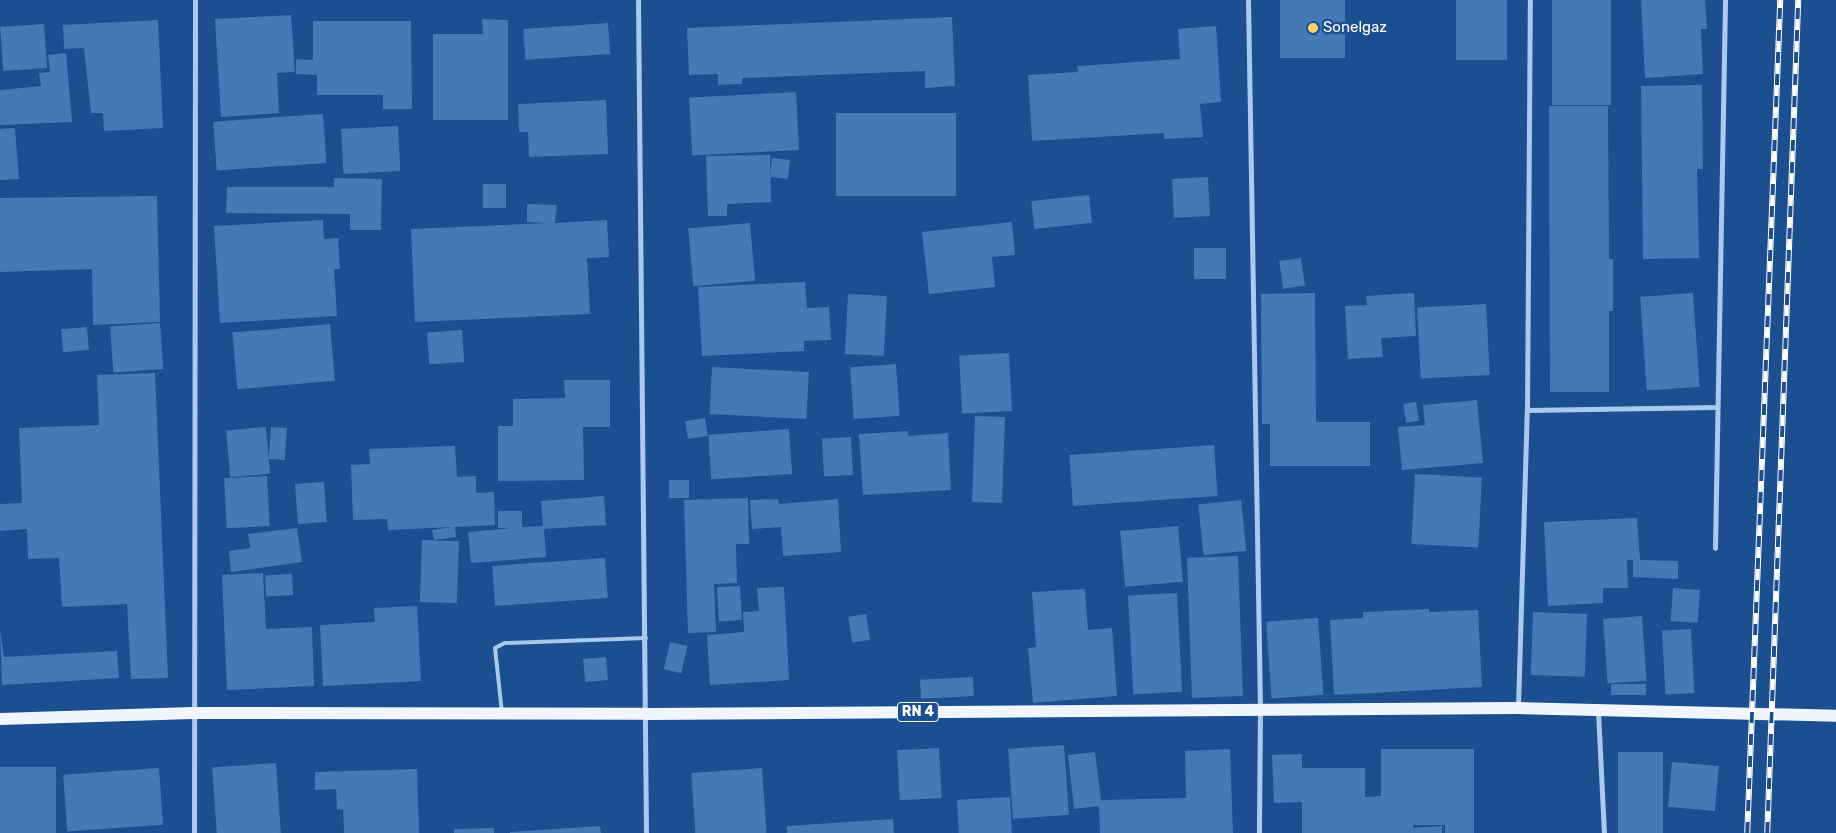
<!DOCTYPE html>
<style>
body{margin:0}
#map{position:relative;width:1836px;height:833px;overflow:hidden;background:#1b4f8f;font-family:Rubik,sans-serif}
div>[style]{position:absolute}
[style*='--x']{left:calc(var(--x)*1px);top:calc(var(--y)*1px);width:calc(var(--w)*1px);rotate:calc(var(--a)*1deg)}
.building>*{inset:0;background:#4478b7;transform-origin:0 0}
.lane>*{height:4px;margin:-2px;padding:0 2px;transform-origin:2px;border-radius:2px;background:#a9c9ee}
.street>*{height:5px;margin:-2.5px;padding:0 2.5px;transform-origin:2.5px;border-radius:2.5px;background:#a9c9ee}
.primary>*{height:12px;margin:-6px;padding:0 6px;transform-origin:6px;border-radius:6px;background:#f0f6ff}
.rail>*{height:5.5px;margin-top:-2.75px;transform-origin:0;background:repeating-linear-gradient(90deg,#1b4f8f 0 11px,#fff 0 22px);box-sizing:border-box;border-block:1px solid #fff}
.dots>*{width:14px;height:14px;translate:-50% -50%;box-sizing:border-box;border:2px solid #1b4f8f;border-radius:50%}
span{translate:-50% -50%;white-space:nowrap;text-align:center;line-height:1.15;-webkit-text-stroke:4.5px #1b4f8f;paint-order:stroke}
.shield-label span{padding:1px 4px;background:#1b4f8f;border:1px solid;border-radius:4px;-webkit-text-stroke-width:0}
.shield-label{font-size:14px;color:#fff;font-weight:700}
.poi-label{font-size:15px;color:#fff}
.left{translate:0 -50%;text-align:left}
</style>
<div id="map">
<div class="building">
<div style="left:1280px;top:0;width:65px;height:58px"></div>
<div style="left:1456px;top:0;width:51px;height:60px"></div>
<div style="left:1552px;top:0;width:59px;height:105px"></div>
<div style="clip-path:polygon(1641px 0,1705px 0,1707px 29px,1701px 29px,1703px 74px,1645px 78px)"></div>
<div style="clip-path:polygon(291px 15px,295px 72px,277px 73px,279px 113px,221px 117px,215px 19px)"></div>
<div style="clip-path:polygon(952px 17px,955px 86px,925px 88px,925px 71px,742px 78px,742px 84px,718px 85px,718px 74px,689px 75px,687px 28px)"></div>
<div style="clip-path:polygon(482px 19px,508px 20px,508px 120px,433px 120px,433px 34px,483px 34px)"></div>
<div style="clip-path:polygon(158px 20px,163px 128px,104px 131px,103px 113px,91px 113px,84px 48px,64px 49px,63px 25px)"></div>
<div style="clip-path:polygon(313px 21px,411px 21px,412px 109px,383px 109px,383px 95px,317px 95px,317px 75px,296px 74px,296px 59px,313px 60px)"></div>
<div style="left:608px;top:23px;width:31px;height:85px;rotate:86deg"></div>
<div style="left:44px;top:24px;width:44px;height:44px;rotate:86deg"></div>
<div style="clip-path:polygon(1216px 26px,1221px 102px,1200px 104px,1203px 137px,1164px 139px,1164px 133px,1032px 141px,1028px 75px,1078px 72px,1077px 66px,1180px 59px,1178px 29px)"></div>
<div style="clip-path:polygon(66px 53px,72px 122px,0 125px,0 90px,41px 86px,39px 73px,50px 72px,48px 55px)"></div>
<div style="clip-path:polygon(1702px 85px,1703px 169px,1697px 169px,1699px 258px,1643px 259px,1641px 86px)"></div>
<div style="left:796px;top:92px;width:58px;height:107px;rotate:87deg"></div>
<div style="clip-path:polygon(606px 100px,608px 154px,529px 157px,528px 132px,519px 132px,518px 104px)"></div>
<div style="clip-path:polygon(1549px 106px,1608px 106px,1609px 259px,1613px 259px,1613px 311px,1609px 311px,1609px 392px,1550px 392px)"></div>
<div style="left:836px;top:113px;width:120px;height:83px"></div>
<div style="left:323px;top:114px;width:49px;height:110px;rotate:86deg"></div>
<div style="left:398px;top:126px;width:45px;height:57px;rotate:87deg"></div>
<div style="clip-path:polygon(15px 128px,19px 179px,0 180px,0 129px)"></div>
<div style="clip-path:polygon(770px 155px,771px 202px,727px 204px,727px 216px,708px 216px,706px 156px)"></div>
<div style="left:772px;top:158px;width:18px;height:19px;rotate:6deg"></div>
<div style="left:1208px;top:177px;width:39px;height:36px;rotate:87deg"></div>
<div style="clip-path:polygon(334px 178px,382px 179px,381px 230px,350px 230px,350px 214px,226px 213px,227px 187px,334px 187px)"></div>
<div style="left:483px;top:184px;width:23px;height:24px"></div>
<div style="left:1089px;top:195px;width:28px;height:58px;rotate:84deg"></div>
<div style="clip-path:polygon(157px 196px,160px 322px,93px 325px,92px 269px,0 272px,0 198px)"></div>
<div style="clip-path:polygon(527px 204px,557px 205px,555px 223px,607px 220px,609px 257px,587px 258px,590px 314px,415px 322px,411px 229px,548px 223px,527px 222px)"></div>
<div style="clip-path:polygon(323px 220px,324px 239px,338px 238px,340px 269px,334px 269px,337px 316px,220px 323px,214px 226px)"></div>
<div style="clip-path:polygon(1012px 222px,1015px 255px,992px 257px,995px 287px,929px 294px,922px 232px)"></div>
<div style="left:750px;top:223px;width:58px;height:62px;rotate:85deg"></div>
<div style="left:1194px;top:248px;width:32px;height:31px"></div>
<div style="left:1301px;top:258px;width:28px;height:22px;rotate:82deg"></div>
<div style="clip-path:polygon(805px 282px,807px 308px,829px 307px,831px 340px,804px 341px,804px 351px,702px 356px,698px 287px)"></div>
<div style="clip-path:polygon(1315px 293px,1316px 422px,1370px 422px,1370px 466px,1270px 466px,1270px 424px,1262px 424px,1261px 294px)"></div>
<div style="clip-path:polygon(1414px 293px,1416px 336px,1381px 338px,1383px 357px,1348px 359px,1345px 306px,1367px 305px,1366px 296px)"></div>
<div style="left:1693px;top:293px;width:94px;height:53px;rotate:86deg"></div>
<div style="left:848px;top:294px;width:39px;height:60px;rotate:3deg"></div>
<div style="left:1486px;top:304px;width:71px;height:69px;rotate:87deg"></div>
<div style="left:160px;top:323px;width:46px;height:50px;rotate:86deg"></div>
<div style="left:330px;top:324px;width:57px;height:98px;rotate:85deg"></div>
<div style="left:87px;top:327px;width:23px;height:26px;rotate:85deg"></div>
<div style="left:462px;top:330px;width:32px;height:35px;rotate:86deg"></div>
<div style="left:1009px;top:353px;width:58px;height:50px;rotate:87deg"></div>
<div style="left:896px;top:364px;width:52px;height:46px;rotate:86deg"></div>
<div style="left:712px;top:367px;width:97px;height:47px;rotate:3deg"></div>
<div style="clip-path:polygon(155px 373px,168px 678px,131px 679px,127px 604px,62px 607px,59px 558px,28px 559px,27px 529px,0 531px,0 504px,22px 503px,19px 428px,99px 425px,97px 375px)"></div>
<div style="clip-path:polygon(564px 380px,610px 380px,610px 427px,583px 427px,584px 480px,498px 481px,498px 426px,513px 426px,513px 399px,565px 398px)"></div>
<div style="clip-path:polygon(1477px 400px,1483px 463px,1402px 470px,1398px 427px,1425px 425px,1423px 405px)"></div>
<div style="left:1416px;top:402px;width:19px;height:13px;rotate:81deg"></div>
<div style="left:975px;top:416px;width:30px;height:86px;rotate:2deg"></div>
<div style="left:705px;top:418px;width:18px;height:20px;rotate:81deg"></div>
<div style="left:266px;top:427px;width:47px;height:40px;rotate:85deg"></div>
<div style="left:271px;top:427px;width:16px;height:32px;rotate:4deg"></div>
<div style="left:789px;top:429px;width:45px;height:81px;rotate:86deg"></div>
<div style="clip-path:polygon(908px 431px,908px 436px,948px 433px,951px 490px,863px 495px,859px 434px)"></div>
<div style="left:851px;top:437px;width:38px;height:29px;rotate:87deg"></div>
<div style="left:1214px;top:445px;width:51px;height:145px;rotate:86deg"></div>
<div style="clip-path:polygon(455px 446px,457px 477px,476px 476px,476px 493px,494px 492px,495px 525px,455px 527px,456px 537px,434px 540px,432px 530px,453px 527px,388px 530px,387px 519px,353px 520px,351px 465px,370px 464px,369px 449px)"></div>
<div style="left:1415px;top:474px;width:67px;height:70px;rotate:3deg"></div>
<div style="left:267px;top:476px;width:50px;height:43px;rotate:87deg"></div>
<div style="left:689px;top:480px;width:18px;height:20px;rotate:90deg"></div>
<div style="left:324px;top:482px;width:40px;height:29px;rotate:86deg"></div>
<div style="clip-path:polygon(604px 496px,606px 525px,544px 529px,546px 557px,471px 563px,468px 532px,512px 528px,498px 528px,498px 511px,522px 511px,522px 527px,543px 526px,541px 501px)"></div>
<div style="clip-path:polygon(748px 498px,749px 544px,736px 544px,737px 583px,714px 584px,716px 632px,688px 633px,684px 500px)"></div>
<div style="clip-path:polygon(778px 499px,779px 504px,838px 499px,841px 552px,783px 556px,781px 527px,752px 529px,750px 500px)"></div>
<div style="left:1241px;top:500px;width:51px;height:43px;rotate:84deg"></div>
<div style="clip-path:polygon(1637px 518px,1640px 560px,1678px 561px,1678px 579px,1633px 577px,1633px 560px,1627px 560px,1628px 588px,1603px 588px,1603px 603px,1548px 606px,1544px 522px)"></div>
<div style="left:1178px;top:526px;width:56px;height:58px;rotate:85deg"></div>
<div style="clip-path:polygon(297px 528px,302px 562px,231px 572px,229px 551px,250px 548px,248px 534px)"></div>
<div style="left:422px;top:540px;width:37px;height:62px;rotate:2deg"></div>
<div style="left:1238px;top:556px;width:140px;height:51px;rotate:88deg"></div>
<div style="left:605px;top:558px;width:40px;height:113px;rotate:86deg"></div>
<div style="clip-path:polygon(263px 573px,266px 629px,312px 627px,314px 686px,227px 690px,222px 575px)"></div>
<div style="left:292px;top:574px;width:21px;height:27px;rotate:87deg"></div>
<div style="left:740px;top:586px;width:34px;height:23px;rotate:87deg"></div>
<div style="clip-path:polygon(784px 587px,789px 680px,710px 685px,707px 635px,744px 632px,743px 612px,759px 611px,757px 588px)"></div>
<div style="left:1673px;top:588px;width:27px;height:33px;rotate:4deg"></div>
<div style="clip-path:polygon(1085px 589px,1088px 630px,1112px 628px,1117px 696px,1033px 703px,1028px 648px,1036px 647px,1032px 592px)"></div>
<div style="left:1177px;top:593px;width:99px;height:49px;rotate:87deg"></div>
<div style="clip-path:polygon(417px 606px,421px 681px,323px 686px,320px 625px,375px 622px,374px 608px)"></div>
<div style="clip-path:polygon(1429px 609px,1429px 612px,1478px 610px,1482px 687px,1334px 695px,1330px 620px,1363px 618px,1363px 612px)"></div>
<div style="left:1533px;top:612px;width:54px;height:63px;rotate:2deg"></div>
<div style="left:866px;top:614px;width:26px;height:18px;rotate:81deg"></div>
<div style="left:1642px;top:616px;width:65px;height:39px;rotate:86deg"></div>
<div style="left:1318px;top:618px;width:77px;height:52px;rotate:86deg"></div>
<div style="left:1691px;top:629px;width:64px;height:29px;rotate:87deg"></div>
<div style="clip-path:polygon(0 630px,4px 657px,117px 651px,119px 678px,2px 685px)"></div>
<div style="left:670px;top:642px;width:18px;height:28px;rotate:13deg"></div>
<div style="left:606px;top:657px;width:23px;height:23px;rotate:85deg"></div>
<div style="left:973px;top:677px;width:19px;height:53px;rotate:87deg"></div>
<div style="left:1646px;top:684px;width:11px;height:35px;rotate:90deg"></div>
<div style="left:1064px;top:745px;width:70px;height:56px;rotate:86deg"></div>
<div style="left:939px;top:748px;width:50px;height:42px;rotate:87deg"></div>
<div style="clip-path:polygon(1230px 749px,1233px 833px,1100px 833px,1099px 806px,1074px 809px,1068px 755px,1095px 752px,1101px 800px,1186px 798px,1185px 751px)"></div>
<div style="clip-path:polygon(1381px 749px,1474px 749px,1474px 833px,1445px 833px,1445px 825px,1413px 825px,1413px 828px,1442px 826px,1442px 833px,1302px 833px,1302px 802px,1274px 803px,1272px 755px,1302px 754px,1302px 768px,1365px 768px,1365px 797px,1381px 796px)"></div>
<div style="left:1618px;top:752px;width:45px;height:81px"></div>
<div style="left:1672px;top:762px;width:47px;height:45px;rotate:5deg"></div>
<div style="left:276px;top:763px;width:70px;height:64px;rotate:86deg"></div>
<div style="left:56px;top:767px;width:66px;height:56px;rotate:90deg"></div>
<div style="left:159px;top:768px;width:57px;height:96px;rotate:86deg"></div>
<div style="left:762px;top:768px;width:65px;height:71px;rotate:86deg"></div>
<div style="clip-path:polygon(417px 769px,419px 833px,344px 833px,343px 809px,337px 810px,336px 789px,315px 790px,315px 772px)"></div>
<div style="left:1010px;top:797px;width:36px;height:53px;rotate:87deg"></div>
<div style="clip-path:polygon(893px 819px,894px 833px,787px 833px,787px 826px)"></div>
<div style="clip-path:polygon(600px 826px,601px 833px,510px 833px,510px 832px)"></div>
<div style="clip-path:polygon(494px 828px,494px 833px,454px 833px,454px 829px)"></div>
</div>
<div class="lane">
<div style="--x:502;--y:713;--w:65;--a:-96.1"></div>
<div style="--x:495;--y:648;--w:11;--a:-27"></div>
<div style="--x:505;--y:643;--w:141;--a:-2"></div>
</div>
<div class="street">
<div style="--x:638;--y:0;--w:833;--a:89.45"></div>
<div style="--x:1248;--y:0;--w:709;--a:89.03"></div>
<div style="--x:1260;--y:709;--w:124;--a:90.5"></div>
<div style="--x:1527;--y:410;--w:190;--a:-0.9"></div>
<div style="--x:1715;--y:548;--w:548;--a:-88.95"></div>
<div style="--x:1518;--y:707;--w:297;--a:-88.3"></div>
<div style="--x:1527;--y:410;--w:410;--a:-89.6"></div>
<div style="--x:1598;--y:711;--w:122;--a:87.2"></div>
<div style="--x:194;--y:833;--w:833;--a:-89.93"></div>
</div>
<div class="primary">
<div style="--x:0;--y:719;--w:193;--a:-1.8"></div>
<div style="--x:193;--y:713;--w:454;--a:0.1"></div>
<div style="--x:647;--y:714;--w:871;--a:-0.39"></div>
<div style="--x:1518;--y:708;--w:318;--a:1.4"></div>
</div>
<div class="rail">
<div style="--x:1747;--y:833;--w:834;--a:-87.73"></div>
<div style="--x:1767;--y:833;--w:834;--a:-87.87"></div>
</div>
<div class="dots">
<div style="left:1313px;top:28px;background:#ffd166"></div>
</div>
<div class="shield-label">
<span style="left:918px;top:712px">RN 4</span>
</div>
<div class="poi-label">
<span class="left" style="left:1323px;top:28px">Sonelgaz</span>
</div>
</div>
